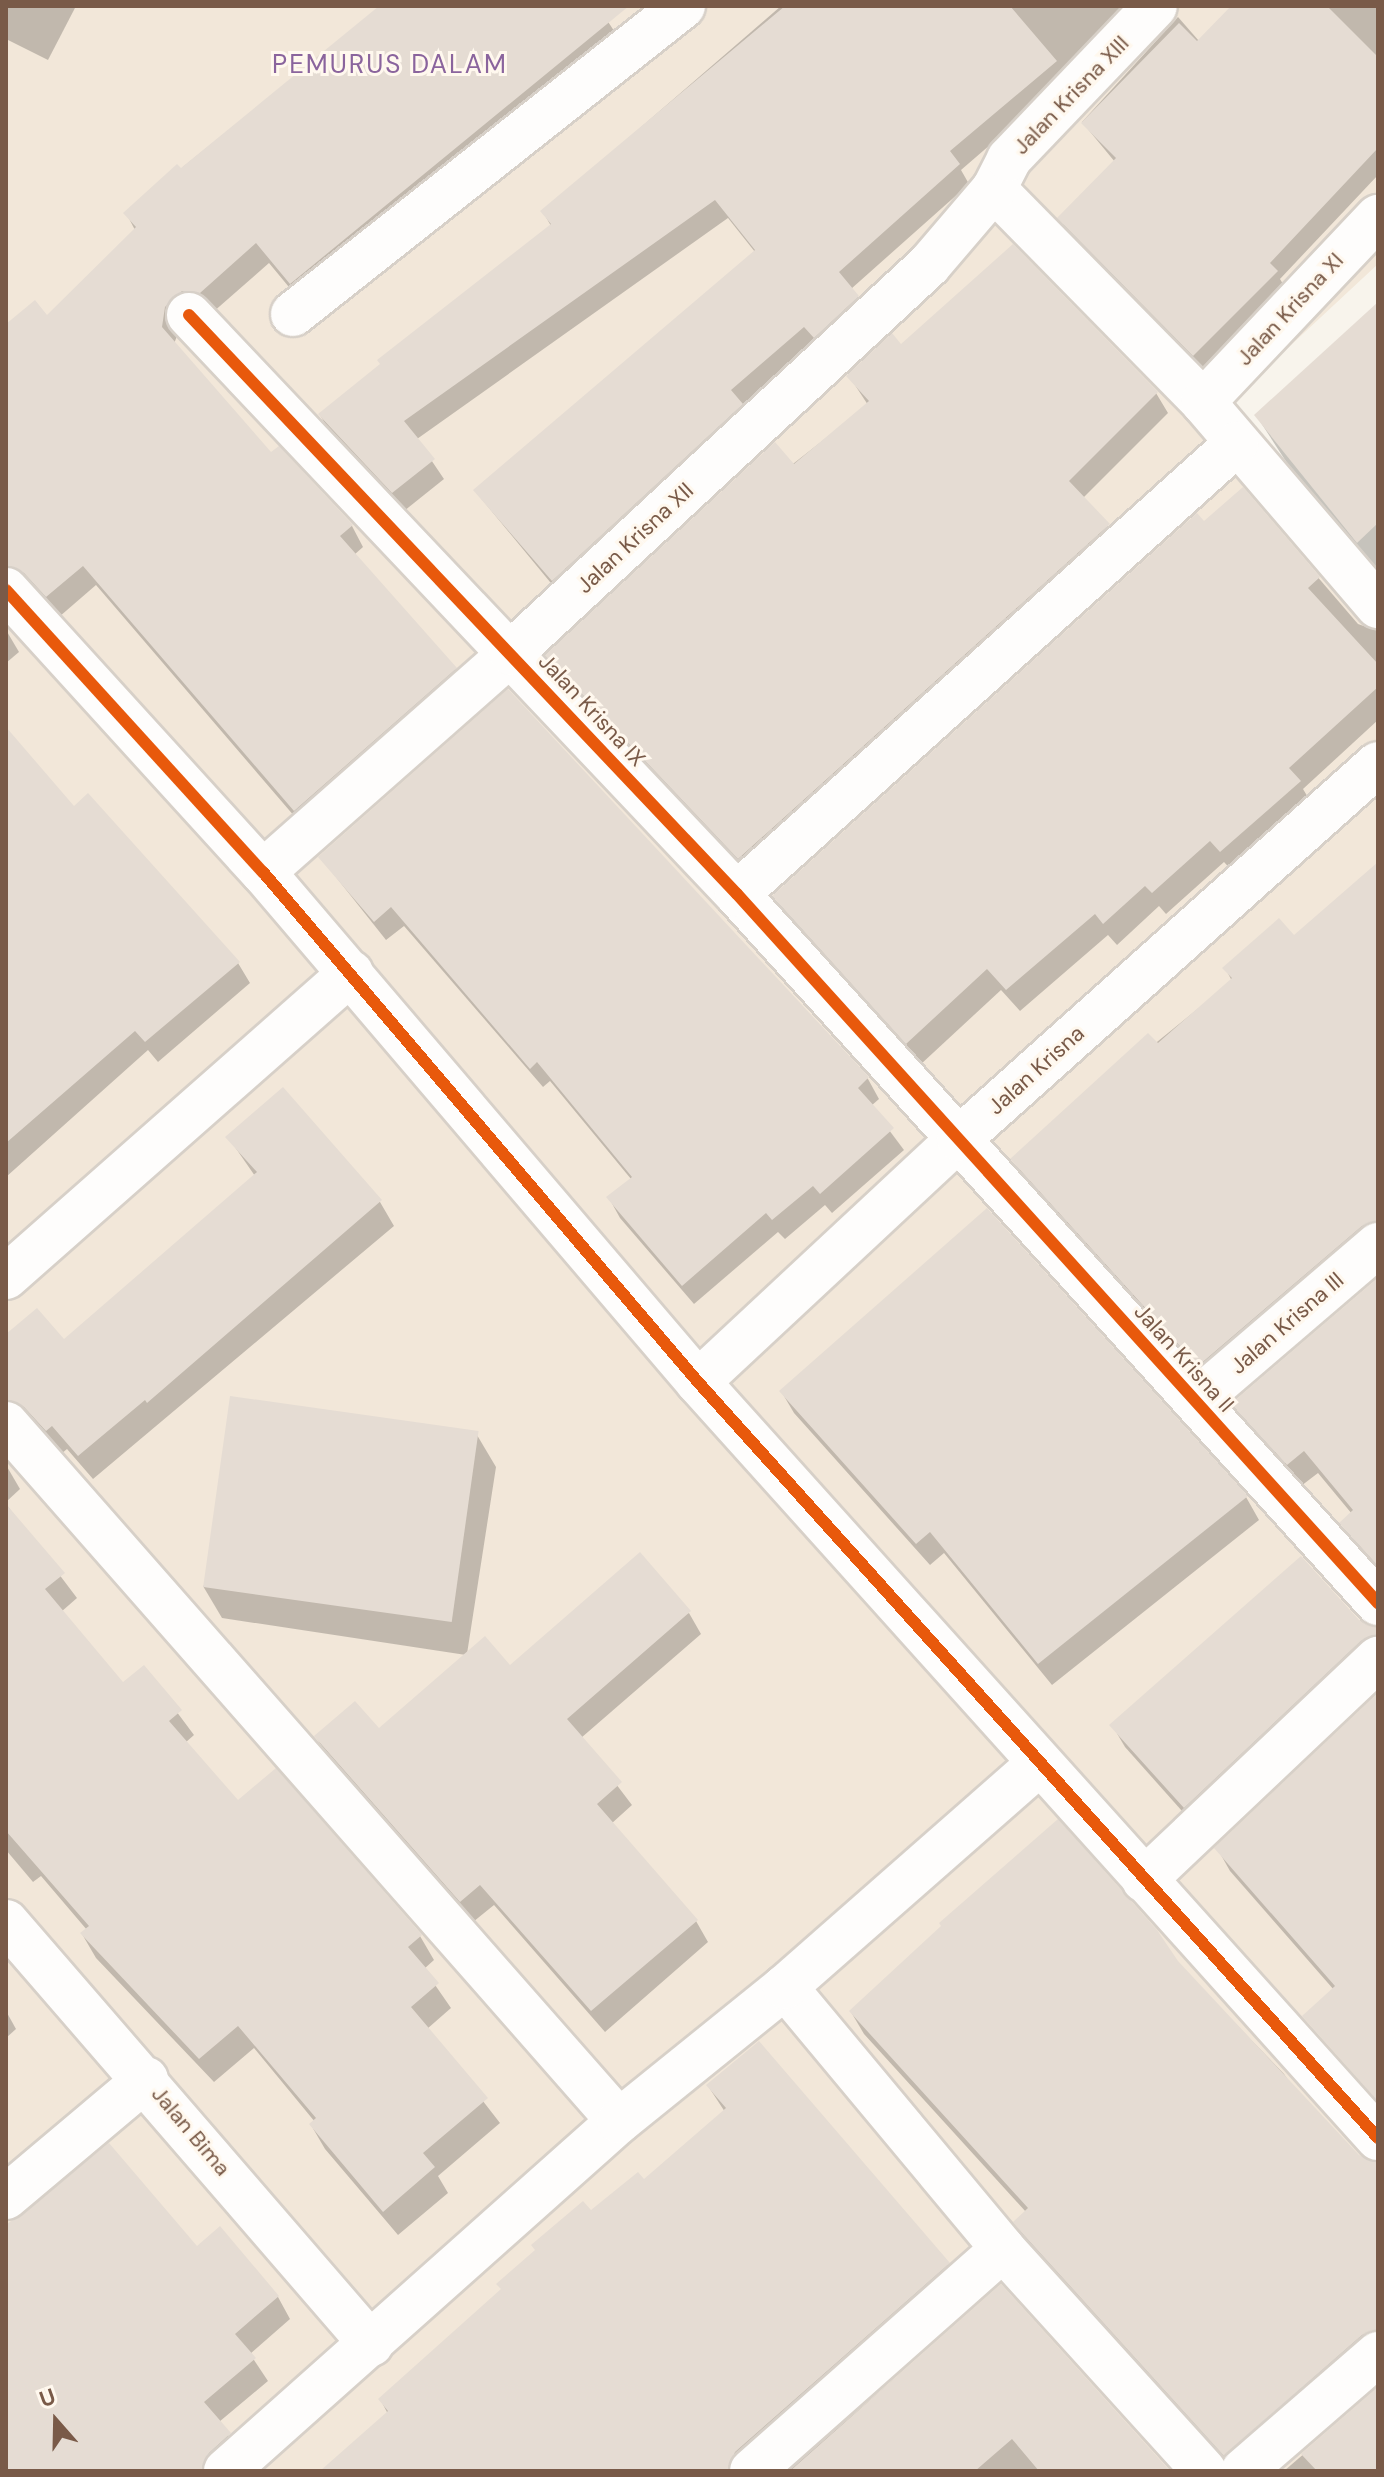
<!DOCTYPE html>
<style>
body{margin:0}
#map{position:relative;width:1384px;height:2477px;overflow:hidden;background:#f8f4ec;font-family:"DM Sans",sans-serif}
div>[style]{position:absolute}
[style*='--x']{left:calc(var(--x)*1px);top:calc(var(--y)*1px);width:calc(var(--w)*1px);rotate:calc(var(--a)*1deg)}
.residential>*{inset:0;background:#f2e7d9}
.shadow>*{inset:0;background:#0003}
.building>*{inset:0;background:#e5dcd3;transform-origin:0 0}
.roads{filter:drop-shadow(2px 0 #d7d0c8) drop-shadow(-2px 0 #d7d0c8) drop-shadow(0 2px #d7d0c8) drop-shadow(0 -2px #d7d0c8)}
.street>*{height:44px;margin:-22px;padding:0 22px;transform-origin:22px;border-radius:22px;background:#fefdfc}
.cycleway>*{height:12px;margin:-6px;padding:0 6px;transform-origin:6px;border-radius:6px;background:#e8590c}
span{translate:-50% -50%;white-space:nowrap;text-align:center;line-height:1.15;-webkit-text-stroke:6px #fff8ee;paint-order:stroke}
.street-label{font-size:22px;color:#795a48}
.quarter-label{font-size:26px;color:#8a649d;letter-spacing:2px}
.frame{position:absolute;inset:0;border:8px solid #795a48;pointer-events:none}
.north{position:absolute;left:16px;top:2381px;width:80px;height:80px;-webkit-text-stroke:6px #fff8ee;paint-order:stroke;rotate:340deg;font-size:22px;font-weight:700;line-height:32px;text-align:center;color:#795a48}
.north::after{content:'';display:block;margin:auto;width:28px;height:36px;background:#795a48;clip-path:polygon(50% 0,100% 100%,50% 72%,0 100%)}
</style>
<div id="map">
<div class="residential">
<div style="clip-path:polygon(6px 6px,1378px 6px,1378px 264px,1232px 400px,1378px 598px,1378px 2471px,6px 2471px)"></div>
</div>
<div class="shadow">
<div style="clip-path:polygon(6px 6px,76px 6px,48px 60px,6px 39px)"></div>
<div style="clip-path:polygon(382px 6px,612px 6px,603px 14px,622px 43px,303px 304px,269px 263px,212px 313px,184px 317px,174px 344px,271px 455px,278px 449px,352px 526px,363px 547px,354px 555px,455px 669px,467px 689px,307px 831px,96px 585px,59px 617px,6px 591px,6px 327px,47px 318px,135px 230px,126px 213px)"></div>
<div style="clip-path:polygon(781px 6px,1151px 6px,961px 170px,969px 184px,851px 289px,869px 316px,564px 599px,475px 491px,755px 252px,728px 218px,417px 439px,444px 479px,404px 511px,331px 434px,320px 415px,551px 226px,543px 212px)"></div>
<div style="clip-path:polygon(1234px 6px,1378px 6px,1378px 175px,1280px 279px,1286px 289px,1204px 372px,1069px 235px,1060px 218px,1115px 162px,1082px 122px,1178px 17px,1199px 41px)"></div>
<div style="clip-path:polygon(1378px 305px,1378px 572px,1296px 477px,1256px 415px)"></div>
<div style="clip-path:polygon(849px 376px,1156px 393px,1168px 413px,1083px 498px,1120px 545px,751px 878px,559px 675px,548px 656px,868px 405px)"></div>
<div style="clip-path:polygon(1243px 490px,1358px 624px,1378px 631px,1378px 720px,1303px 789px,1312px 804px,1234px 873px,1224px 862px,1166px 914px,1159px 906px,1117px 945px,1108px 935px,1020px 1011px,1001px 990px,920px 1065px,788px 918px,775px 896px)"></div>
<div style="clip-path:polygon(6px 630px,19px 652px,6px 663px)"></div>
<div style="clip-path:polygon(508px 692px,868px 1079px,879px 1099px,871px 1106px,904px 1150px,832px 1213px,825px 1205px,785px 1239px,778px 1232px,694px 1304px,620px 1218px,609px 1198px,631px 1179px,550px 1081px,543px 1087px,404px 926px,386px 940px,320px 857px)"></div>
<div style="clip-path:polygon(6px 731px,74px 808px,238px 963px,250px 983px,158px 1062px,148px 1050px,6px 1177px)"></div>
<div style="clip-path:polygon(1378px 864px,1378px 1248px,1212px 1388px,1026px 1182px,1013px 1159px,1232px 981px,1225px 968px,1294px 938px)"></div>
<div style="clip-path:polygon(228px 1137px,380px 1202px,394px 1226px,93px 1479px,67px 1449px,61px 1454px,6px 1429px,6px 1337px,64px 1342px,255px 1176px)"></div>
<div style="clip-path:polygon(1378px 1281px,1378px 1571px,1342px 1523px,1352px 1514px,1318px 1473px,1301px 1486px,1247px 1426px,1234px 1404px)"></div>
<div style="clip-path:polygon(781px 1391px,1246px 1497px,1259px 1520px,1052px 1685px,944px 1553px,930px 1565px,794px 1413px)"></div>
<div style="clip-path:polygon(477px 1435px,496px 1467px,467px 1654px,510px 1667px,689px 1613px,701px 1634px,581px 1738px,632px 1805px,611px 1824px,696px 1921px,708px 1942px,605px 2032px,494px 1905px,473px 1922px,329px 1758px,316px 1737px,378px 1730px,466px 1655px,222px 1618px,203px 1586px)"></div>
<div style="clip-path:polygon(6px 1465px,20px 1489px,6px 1502px)"></div>
<div style="clip-path:polygon(6px 1504px,77px 1598px,61px 1612px,123px 1685px,144px 1668px,194px 1735px,185px 1743px,238px 1803px,420px 1936px,434px 1960px,424px 1969px,451px 2008px,427px 2029px,500px 2123px,438px 2176px,448px 2193px,398px 2235px,325px 2149px,311px 2125px,315px 2122px,254px 2048px,214px 2082px,96px 1958px,82px 1934px,87px 1930px,41px 1876px,33px 1882px,6px 1850px)"></div>
<div style="clip-path:polygon(1358px 1622px,1378px 1628px,1378px 1660px,1198px 1829px,1125px 1747px,1112px 1725px)"></div>
<div style="clip-path:polygon(1378px 1696px,1378px 2084px,1334px 1990px,1230px 1871px,1217px 1848px)"></div>
<div style="clip-path:polygon(1176px 1962px,1284px 2074px,1378px 2215px,1378px 2357px,1232px 2471px,1028px 2244px,1015px 2222px,1026px 2212px,864px 2034px,851px 2012px)"></div>
<div style="clip-path:polygon(6px 2011px,16px 2029px,6px 2038px)"></div>
<div style="clip-path:polygon(708px 2086px,948px 2264px,961px 2286px,732px 2471px,714px 2450px,689px 2471px,323px 2471px,388px 2414px,380px 2399px,591px 2213px,644px 2182px,725px 2112px)"></div>
<div style="clip-path:polygon(6px 2229px,197px 2249px,278px 2297px,290px 2319px,250px 2354px,268px 2381px,219px 2422px,243px 2457px,226px 2471px,6px 2471px)"></div>
<div style="clip-path:polygon(1001px 2287px,1165px 2471px,788px 2471px)"></div>
<div style="clip-path:polygon(1378px 2390px,1378px 2471px,1284px 2471px)"></div>
</div>
<div class="building">
<div style="clip-path:polygon(379px 6px,629px 6px,290px 284px,256px 243px,200px 293px,182px 291px,165px 307px,162px 327px,271px 452px,279px 446px,353px 525px,340px 536px,457px 668px,294px 811px,83px 566px,46px 597px,24px 573px,6px 566px,6px 324px,35px 300px,47px 315px,136px 227px,123px 213px,177px 164px,181px 168px)"></div>
<div style="clip-path:polygon(785px 6px,1010px 6px,1057px 61px,950px 151px,960px 164px,839px 272px,859px 296px,814px 338px,804px 327px,731px 390px,743px 404px,552px 581px,473px 490px,755px 250px,715px 200px,404px 421px,435px 459px,392px 493px,318px 414px,380px 364px,377px 360px,551px 224px,540px 211px)"></div>
<div style="clip-path:polygon(1231px 6px,1327px 6px,1378px 57px,1378px 148px,1270px 263px,1278px 271px,1193px 356px,1057px 218px,1116px 158px,1081px 123px,1179px 23px,1197px 41px)"></div>
<div style="clip-path:polygon(1013px 244px,1158px 392px,1069px 481px,1110px 524px,738px 859px,545px 655px,775px 442px,794px 464px,869px 401px,846px 376px,892px 333px,901px 344px)"></div>
<div style="clip-path:polygon(1378px 302px,1378px 523px,1357px 543px,1254px 415px)"></div>
<div style="clip-path:polygon(1243px 487px,1320px 577px,1308px 588px,1378px 664px,1378px 687px,1289px 768px,1301px 781px,1220px 852px,1210px 841px,1152px 893px,1145px 886px,1103px 924px,1095px 914px,1006px 990px,987px 969px,906px 1044px,772px 896px,1197px 513px,1204px 521px)"></div>
<div style="clip-path:polygon(508px 689px,869px 1077px,858px 1088px,894px 1128px,820px 1194px,813px 1186px,772px 1220px,766px 1213px,682px 1286px,606px 1197px,632px 1177px,537px 1062px,530px 1069px,391px 907px,374px 922px,318px 857px)"></div>
<div style="clip-path:polygon(6px 727px,74px 806px,88px 793px,240px 962px,145px 1042px,135px 1031px,6px 1143px)"></div>
<div style="clip-path:polygon(1378px 862px,1378px 1221px,1362px 1226px,1198px 1366px,1010px 1159px,1148px 1033px,1158px 1043px,1232px 978px,1222px 968px,1279px 918px,1294px 935px)"></div>
<div style="clip-path:polygon(283px 1087px,382px 1200px,147px 1403px,145px 1400px,78px 1456px,52px 1426px,46px 1431px,24px 1407px,6px 1400px,6px 1334px,37px 1308px,64px 1339px,257px 1172px,225px 1137px)"></div>
<div style="clip-path:polygon(987px 1208px,1248px 1496px,1038px 1664px,930px 1532px,916px 1544px,779px 1391px)"></div>
<div style="clip-path:polygon(1378px 1278px,1378px 1566px,1339px 1523px,1353px 1510px,1304px 1451px,1287px 1465px,1231px 1404px)"></div>
<div style="left:230px;top:1396px;width:251px;height:193px;rotate:8deg"></div>
<div style="clip-path:polygon(6px 1504px,65px 1573px,45px 1589px,123px 1682px,144px 1665px,182px 1710px,169px 1721px,238px 1800px,276px 1768px,422px 1935px,408px 1947px,439px 1983px,411px 2007px,488px 2098px,423px 2153px,435px 2167px,383px 2212px,309px 2124px,316px 2118px,238px 2026px,199px 2059px,80px 1933px,89px 1926px,6px 1831px)"></div>
<div style="clip-path:polygon(640px 1552px,691px 1611px,567px 1719px,622px 1782px,597px 1804px,698px 1920px,591px 2011px,480px 1885px,460px 1902px,314px 1736px,355px 1701px,379px 1728px,485px 1636px,510px 1665px)"></div>
<div style="clip-path:polygon(1301px 1556px,1359px 1620px,1378px 1627px,1378px 1635px,1361px 1641px,1184px 1808px,1109px 1725px)"></div>
<div style="clip-path:polygon(1378px 1693px,1378px 2101px,1302px 2016px,1335px 1986px,1214px 1848px)"></div>
<div style="clip-path:polygon(1058px 1819px,1157px 1930px,1178px 1961px,1359px 2155px,1378px 2162px,1378px 2330px,1362px 2335px,1224px 2456px,1022px 2233px,1013px 2222px,1028px 2208px,849px 2011px,941px 1926px,939px 1923px)"></div>
<div style="clip-path:polygon(759px 2041px,950px 2263px,735px 2452px,728px 2471px,320px 2471px,388px 2411px,378px 2399px,501px 2289px,496px 2284px,535px 2250px,531px 2245px,583px 2201px,591px 2210px,638px 2172px,644px 2179px,726px 2108px,706px 2085px)"></div>
<div style="clip-path:polygon(109px 2143px,197px 2246px,220px 2226px,279px 2296px,235px 2334px,256px 2358px,204px 2402px,231px 2433px,209px 2453px,202px 2471px,6px 2471px,6px 2225px)"></div>
<div style="clip-path:polygon(1001px 2284px,1170px 2471px,1039px 2471px,1012px 2439px,975px 2471px,790px 2471px)"></div>
<div style="clip-path:polygon(1378px 2387px,1378px 2471px,1317px 2471px,1301px 2454px)"></div>
</div>
<div class="roads">
<div class="street">
<div style="--x:994;--y:189;--w:298;--a:45.5"></div>
<div style="--x:1203;--y:402;--w:269;--a:49.4"></div>
<div style="--x:293;--y:314;--w:497;--a:-38.3"></div>
<div style="--x:189;--y:315;--w:797;--a:46.58"></div>
<div style="--x:737;--y:894;--w:956;--a:47.88"></div>
<div style="--x:1203;--y:402;--w:255;--a:-46.6"></div>
<div style="--x:6;--y:590;--w:382;--a:47.7"></div>
<div style="--x:263;--y:872;--w:670;--a:49.54"></div>
<div style="--x:698;--y:1382;--w:1017;--a:48.03"></div>
<div style="--x:263;--y:872;--w:331;--a:-41.4"></div>
<div style="--x:511;--y:653;--w:570;--a:-42.87"></div>
<div style="--x:929;--y:265;--w:100;--a:-49.5"></div>
<div style="--x:994;--y:189;--w:34;--a:-63"></div>
<div style="--x:1009;--y:159;--w:211;--a:-46.3"></div>
<div style="--x:737;--y:894;--w:672;--a:-42.04"></div>
<div style="--x:6;--y:1277;--w:460;--a:-41.4"></div>
<div style="--x:698;--y:1382;--w:357;--a:-43"></div>
<div style="--x:959;--y:1139;--w:562;--a:-41.83"></div>
<div style="--x:1196;--y:1401;--w:240;--a:-40.6"></div>
<div style="--x:6;--y:1424;--w:928;--a:48.67"></div>
<div style="--x:1144;--y:1880;--w:322;--a:-43.4"></div>
<div style="--x:6;--y:1922;--w:558;--a:49.14"></div>
<div style="--x:785;--y:1987;--w:341;--a:50.2"></div>
<div style="--x:1003;--y:2249;--w:299;--a:47.8"></div>
<div style="--x:6;--y:2197;--w:183;--a:-40.1"></div>
<div style="--x:226;--y:2471;--w:526;--a:-41.69"></div>
<div style="--x:619;--y:2121;--w:213;--a:-38.9"></div>
<div style="--x:785;--y:1987;--w:338;--a:-41.3"></div>
<div style="--x:752;--y:2471;--w:335;--a:-41.5"></div>
<div style="--x:1243;--y:2471;--w:179;--a:-40.9"></div>
</div>
</div>
<div class="cycleway">
<div style="--x:189;--y:315;--w:797;--a:46.58"></div>
<div style="--x:737;--y:894;--w:956;--a:47.88"></div>
<div style="--x:6;--y:590;--w:382;--a:47.7"></div>
<div style="--x:263;--y:872;--w:670;--a:49.54"></div>
<div style="--x:698;--y:1382;--w:1017;--a:48.03"></div>
</div>
<div class="street-label">
<span style="left:1071px;top:95px;rotate:-46deg">Jalan Krisna XIII</span>
<span style="left:1290px;top:309px;rotate:-47deg">Jalan Krisna XI</span>
<span style="left:635px;top:538px;rotate:-43deg">Jalan Krisna XII</span>
<span style="left:592px;top:710px;rotate:47deg">Jalan Krisna IX</span>
<span style="left:1036px;top:1070px;rotate:-42deg">Jalan Krisna</span>
<span style="left:1287px;top:1323px;rotate:-41deg">Jalan Krisna III</span>
<span style="left:1184px;top:1358px;rotate:48deg">Jalan Krisna II</span>
<span style="left:191px;top:2131px;rotate:50deg">Jalan Bima</span>
</div>
<div class="quarter-label">
<span style="left:390px;top:65px">PEMURUS DALAM</span>
</div>
<div class="frame"></div>
<div class="north">U</div>
</div>
